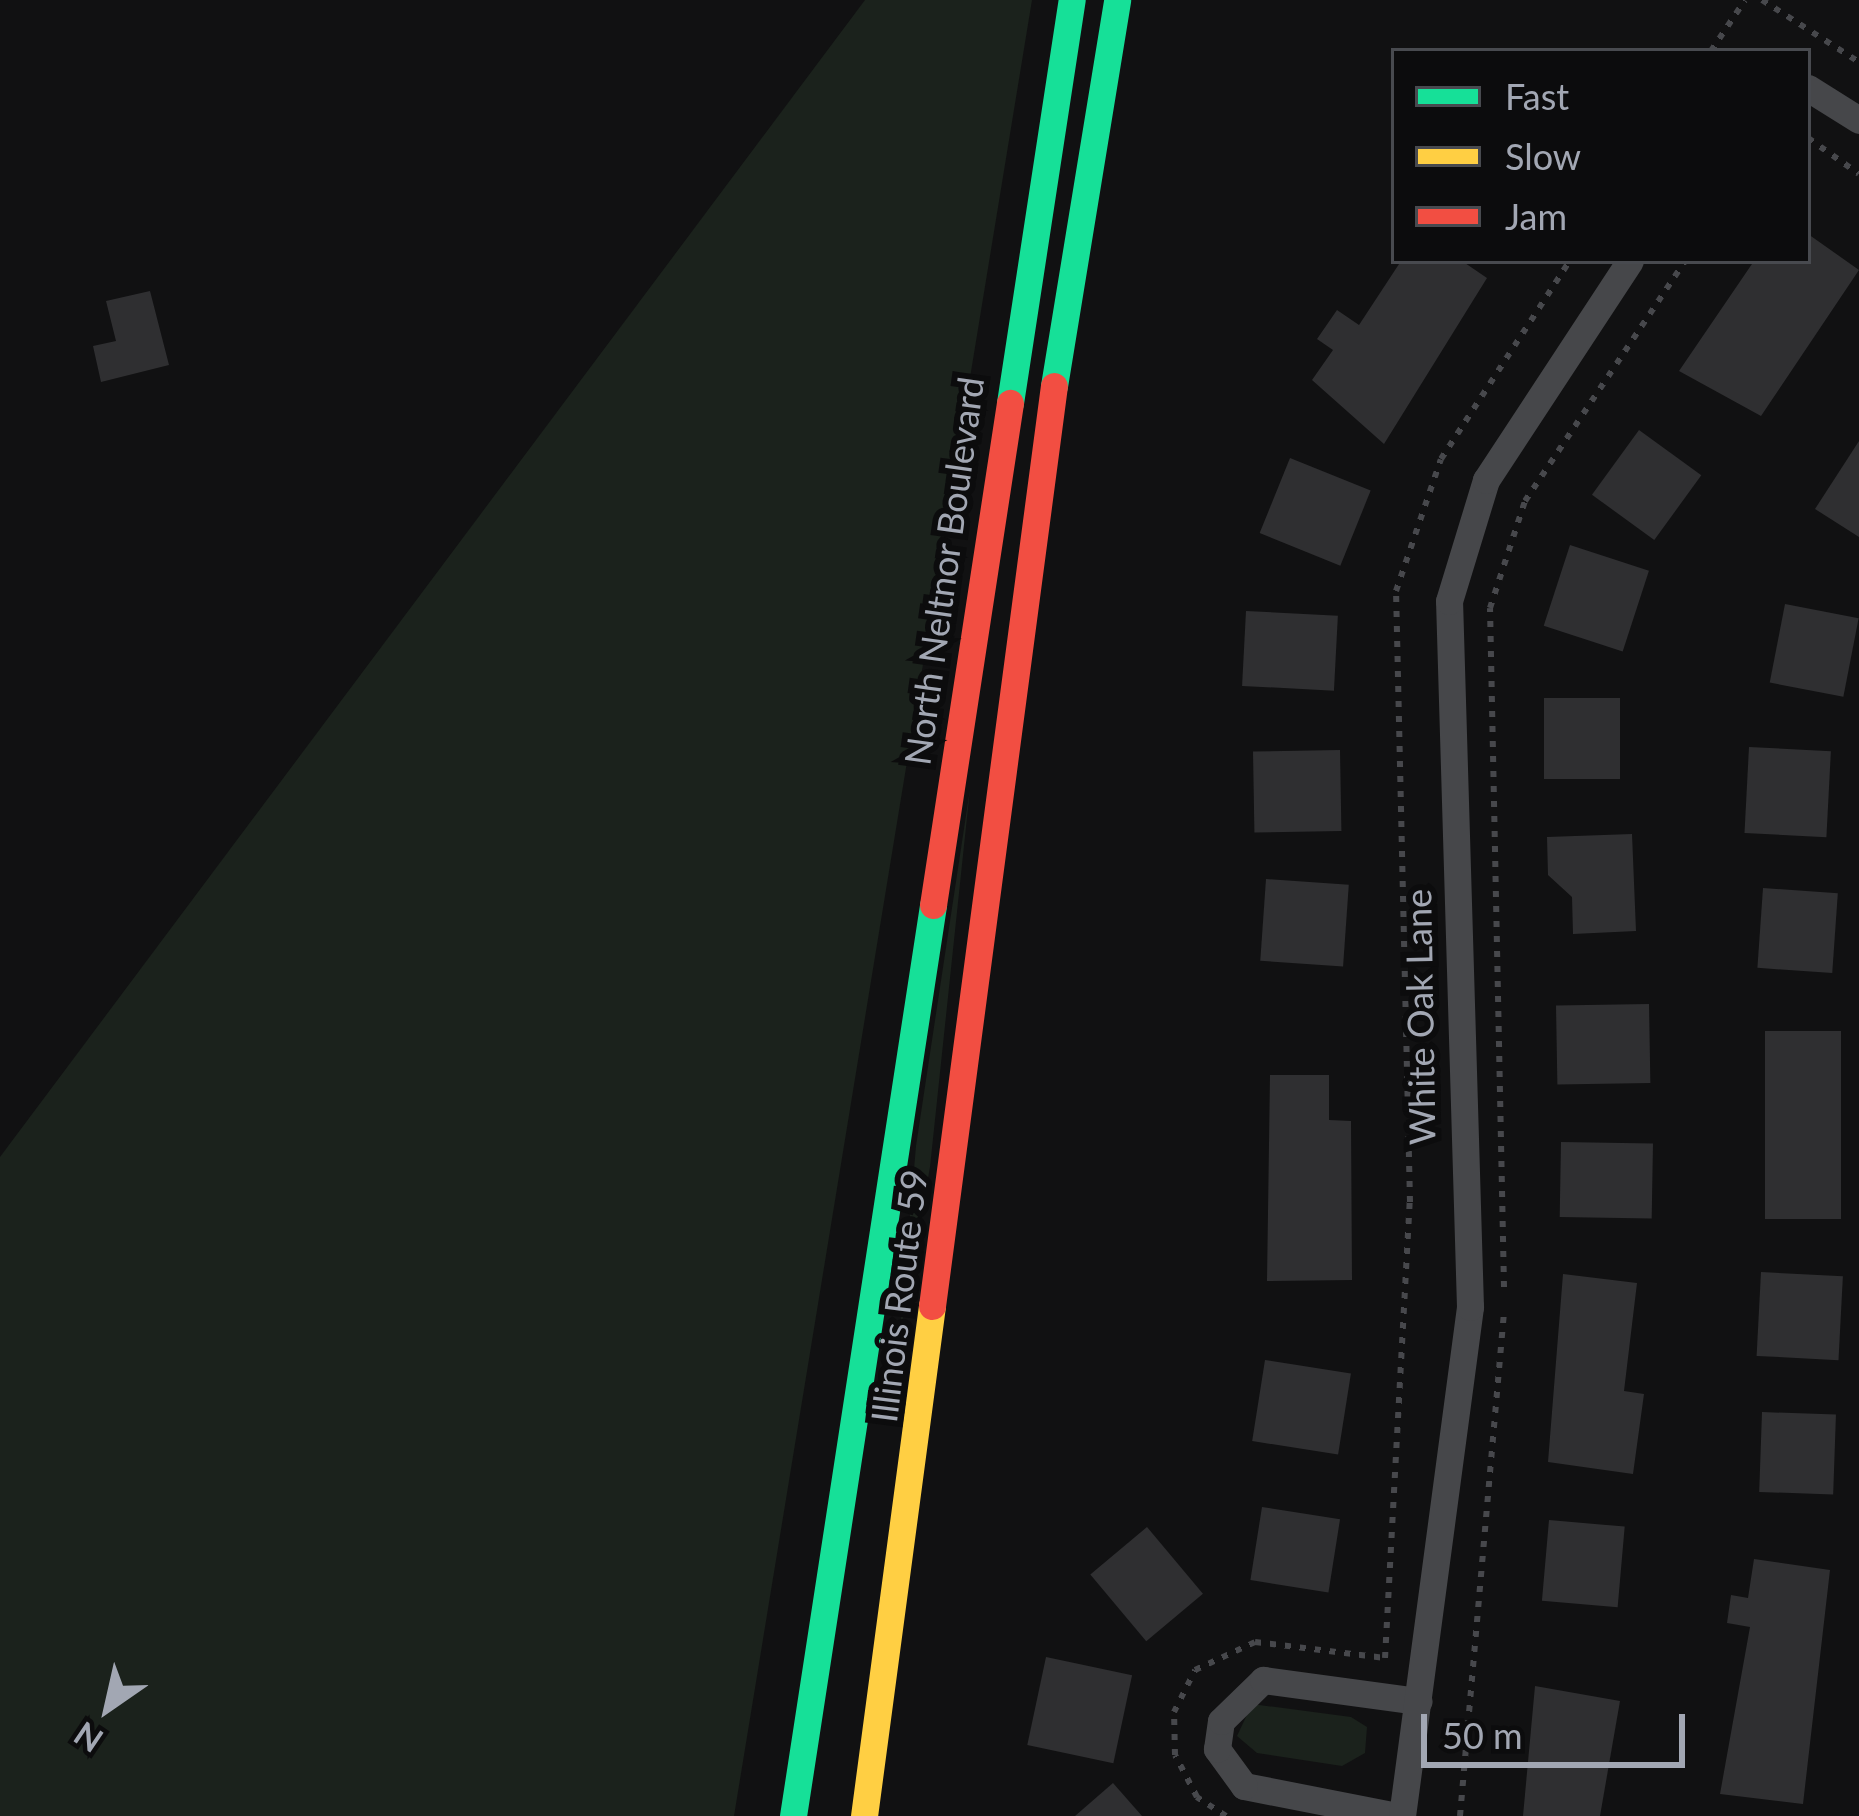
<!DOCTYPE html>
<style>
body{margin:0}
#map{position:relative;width:1859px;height:1816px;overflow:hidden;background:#111112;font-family:Lato,sans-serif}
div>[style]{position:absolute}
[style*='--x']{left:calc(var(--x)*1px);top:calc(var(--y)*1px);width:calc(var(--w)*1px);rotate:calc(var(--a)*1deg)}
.green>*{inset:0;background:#1b221c}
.building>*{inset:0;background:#2f2f31;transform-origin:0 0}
.path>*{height:6px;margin-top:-3px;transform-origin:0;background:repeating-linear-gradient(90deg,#47484c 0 6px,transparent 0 15px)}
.street>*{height:27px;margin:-13.5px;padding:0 13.5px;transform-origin:13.5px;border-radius:13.5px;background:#46474a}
.fast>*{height:27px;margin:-13.5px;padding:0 13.5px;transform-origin:13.5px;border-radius:13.5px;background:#16e098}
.slow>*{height:27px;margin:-13.5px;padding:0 13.5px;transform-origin:13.5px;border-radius:13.5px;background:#ffcf43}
.jam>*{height:27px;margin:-13.5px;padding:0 13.5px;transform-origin:13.5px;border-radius:13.5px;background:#f24e42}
span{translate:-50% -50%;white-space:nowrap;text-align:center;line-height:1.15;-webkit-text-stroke:12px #0c0c0d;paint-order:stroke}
.street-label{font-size:36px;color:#a2a7b3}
.legend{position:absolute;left:1391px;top:48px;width:420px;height:216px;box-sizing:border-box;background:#0c0c0d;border:3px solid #484a4f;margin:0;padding:15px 21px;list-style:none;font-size:36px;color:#a2a7b3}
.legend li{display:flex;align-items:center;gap:24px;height:60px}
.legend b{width:60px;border:3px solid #484a4f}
.north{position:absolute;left:48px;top:1648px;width:120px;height:120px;-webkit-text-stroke:9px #0c0c0d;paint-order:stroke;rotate:214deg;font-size:33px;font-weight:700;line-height:48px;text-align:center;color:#a2a7b3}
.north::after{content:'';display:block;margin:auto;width:42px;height:54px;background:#a2a7b3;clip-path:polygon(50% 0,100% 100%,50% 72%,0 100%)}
.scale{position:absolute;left:1421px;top:1714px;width:264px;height:54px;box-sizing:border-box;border:6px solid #a2a7b3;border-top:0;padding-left:15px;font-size:36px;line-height:42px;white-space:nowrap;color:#a2a7b3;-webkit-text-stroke:9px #0c0c0d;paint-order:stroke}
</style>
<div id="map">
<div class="green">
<div style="clip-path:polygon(865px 0,1032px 0,734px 1816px,0 1816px,0 1157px)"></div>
<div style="clip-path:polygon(970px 789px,930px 1167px,900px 1333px,916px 1146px)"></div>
<div style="clip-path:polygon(1252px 1704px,1351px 1717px,1367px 1727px,1365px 1753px,1342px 1766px,1257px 1753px,1237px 1736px)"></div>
</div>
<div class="building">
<div style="clip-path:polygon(1808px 234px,1859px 270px,1761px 416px,1679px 371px,1754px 261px,1808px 261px)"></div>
<div style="clip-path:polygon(1401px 261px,1462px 261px,1487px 278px,1384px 444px,1312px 380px,1333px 350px,1317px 339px,1337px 310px,1359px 325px)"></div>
<div style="clip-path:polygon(150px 291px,169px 365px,101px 382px,93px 346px,116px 341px,106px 301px)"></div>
<div style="left:1639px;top:430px;width:77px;height:80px;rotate:36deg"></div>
<div style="clip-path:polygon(1859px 441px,1859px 537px,1815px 509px)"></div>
<div style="left:1290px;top:458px;width:87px;height:81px;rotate:22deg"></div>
<div style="left:1570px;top:545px;width:83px;height:85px;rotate:18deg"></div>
<div style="left:1785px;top:604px;width:75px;height:80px;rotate:11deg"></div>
<div style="left:1246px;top:611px;width:92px;height:75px;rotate:3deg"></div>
<div style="left:1544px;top:698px;width:76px;height:81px"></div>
<div style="left:1749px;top:747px;width:82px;height:86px;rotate:3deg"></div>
<div style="left:1340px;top:750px;width:81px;height:87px;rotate:89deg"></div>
<div style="clip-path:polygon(1632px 834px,1636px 931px,1573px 934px,1572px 897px,1548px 875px,1547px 837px)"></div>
<div style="left:1266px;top:879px;width:83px;height:82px;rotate:4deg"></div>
<div style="left:1763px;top:888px;width:75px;height:80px;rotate:4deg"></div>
<div style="left:1649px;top:1004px;width:79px;height:93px;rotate:89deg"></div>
<div style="left:1841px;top:1031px;width:188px;height:76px;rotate:90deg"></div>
<div style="clip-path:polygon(1270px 1075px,1329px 1075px,1329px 1120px,1351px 1121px,1352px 1280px,1267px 1281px)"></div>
<div style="left:1561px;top:1142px;width:92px;height:75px;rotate:1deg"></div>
<div style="left:1761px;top:1272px;width:82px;height:84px;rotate:3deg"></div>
<div style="clip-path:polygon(1563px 1274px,1637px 1283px,1624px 1391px,1644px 1394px,1633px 1474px,1548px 1462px)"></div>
<div style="left:1265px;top:1360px;width:87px;height:82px;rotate:9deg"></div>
<div style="left:1762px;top:1412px;width:74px;height:80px;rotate:2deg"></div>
<div style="left:1262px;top:1507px;width:79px;height:74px;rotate:9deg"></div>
<div style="left:1549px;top:1520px;width:76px;height:81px;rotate:5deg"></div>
<div style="left:1147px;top:1527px;width:87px;height:74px;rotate:50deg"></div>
<div style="clip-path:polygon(1754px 1559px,1830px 1570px,1803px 1804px,1720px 1794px,1750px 1627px,1727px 1623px,1731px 1595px,1748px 1598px)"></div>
<div style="left:1046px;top:1657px;width:88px;height:90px;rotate:12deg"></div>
<div style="clip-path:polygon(1535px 1686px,1620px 1701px,1600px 1816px,1523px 1816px)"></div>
<div style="clip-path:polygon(1113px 1783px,1142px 1816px,1075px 1816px)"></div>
</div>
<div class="path">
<div style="--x:1762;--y:0;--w:115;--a:32.6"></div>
<div style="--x:1711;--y:51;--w:61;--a:-56.3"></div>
<div style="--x:1808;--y:138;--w:62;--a:35.2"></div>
<div style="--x:1504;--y:1287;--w:679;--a:-91.18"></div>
<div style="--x:1490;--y:608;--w:113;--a:-71.9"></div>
<div style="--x:1525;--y:501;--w:288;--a:-56.3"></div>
<div style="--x:1226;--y:1816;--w:35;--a:-147"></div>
<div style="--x:1197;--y:1797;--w:47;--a:-117.6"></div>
<div style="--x:1175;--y:1755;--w:43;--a:-91.3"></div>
<div style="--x:1174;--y:1712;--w:47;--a:-63.4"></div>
<div style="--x:1195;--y:1670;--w:66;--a:-25"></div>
<div style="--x:1255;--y:1642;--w:131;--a:7"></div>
<div style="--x:1385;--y:1658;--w:457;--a:-86.9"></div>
<div style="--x:1410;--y:1202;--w:611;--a:-91.31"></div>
<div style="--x:1396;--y:591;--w:139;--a:-71.2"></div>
<div style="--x:1441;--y:459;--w:235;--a:-57"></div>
<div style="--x:1460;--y:1816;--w:506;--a:-85.01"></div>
</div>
<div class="street">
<div style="--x:1808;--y:88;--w:60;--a:32.1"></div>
<div style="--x:1397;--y:1816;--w:156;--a:-168.9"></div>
<div style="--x:1244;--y:1786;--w:46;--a:-126.1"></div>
<div style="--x:1217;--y:1749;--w:28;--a:-82"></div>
<div style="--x:1221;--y:1721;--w:59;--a:-44.3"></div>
<div style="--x:1263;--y:1680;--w:157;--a:7.7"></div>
<div style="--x:1402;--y:1816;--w:514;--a:-82.39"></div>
<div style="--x:1470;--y:1307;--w:706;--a:-91.7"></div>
<div style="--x:1449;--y:601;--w:127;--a:-73"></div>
<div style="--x:1486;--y:480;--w:262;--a:-56.7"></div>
</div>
<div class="fast">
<div style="--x:1054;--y:386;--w:391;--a:-80.7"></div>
<div style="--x:1010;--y:403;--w:408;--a:-81.3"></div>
<div style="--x:793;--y:1816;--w:922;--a:-81.26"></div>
</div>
<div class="slow">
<div style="--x:864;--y:1816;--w:515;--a:-82.41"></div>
</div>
<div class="jam">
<div style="--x:933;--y:905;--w:508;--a:-81.28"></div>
<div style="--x:932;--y:1306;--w:928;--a:-82.45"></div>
</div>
<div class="street-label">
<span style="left:944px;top:571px;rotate:-82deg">North Neltnor Boulevard</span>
<span style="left:1420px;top:1017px;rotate:-91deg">White Oak Lane</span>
<span style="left:899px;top:1296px;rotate:-83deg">Illinois Route 59</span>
</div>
<ul class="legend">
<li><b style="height:15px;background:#16e098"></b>Fast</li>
<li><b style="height:15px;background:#ffcf43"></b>Slow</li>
<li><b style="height:15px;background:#f24e42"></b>Jam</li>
</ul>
<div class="north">N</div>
<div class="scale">50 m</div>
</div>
